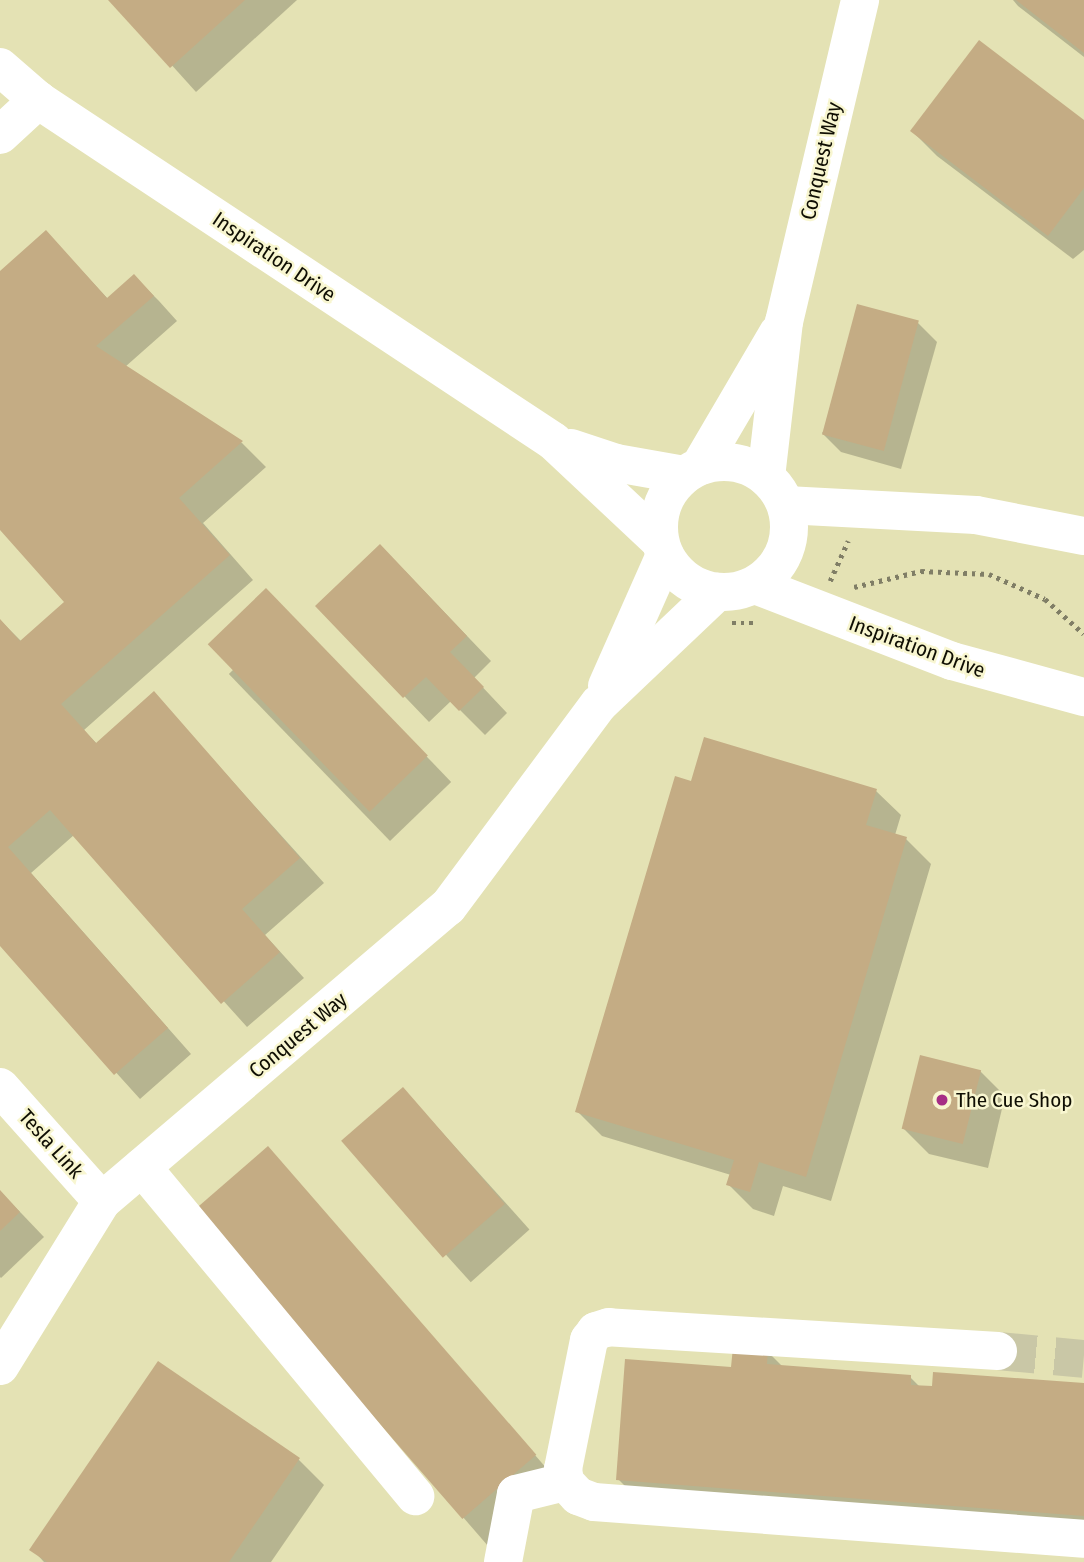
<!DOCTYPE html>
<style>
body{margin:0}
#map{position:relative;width:1084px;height:1562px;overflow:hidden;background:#eae8c3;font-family:"Fira Sans Condensed",sans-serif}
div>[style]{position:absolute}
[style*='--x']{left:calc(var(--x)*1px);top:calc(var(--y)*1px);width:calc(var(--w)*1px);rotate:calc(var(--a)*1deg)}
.built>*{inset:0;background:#e4e2b4;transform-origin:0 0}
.shadow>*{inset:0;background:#0003;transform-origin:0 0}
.building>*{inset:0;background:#c4ac84;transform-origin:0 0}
.minor-tunnel>*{height:38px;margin-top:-19px;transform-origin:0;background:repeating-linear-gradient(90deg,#c9c7a6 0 38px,transparent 0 57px)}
.path>*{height:4.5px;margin-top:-2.25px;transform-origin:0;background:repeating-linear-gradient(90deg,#807e66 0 3.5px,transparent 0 8.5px)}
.minor>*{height:38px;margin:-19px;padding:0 19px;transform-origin:19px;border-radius:19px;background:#fff}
.minor>.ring{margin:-19px;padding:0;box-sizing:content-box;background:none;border:38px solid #fff;border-radius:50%}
.dots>*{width:19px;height:19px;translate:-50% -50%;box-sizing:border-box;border:4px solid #f8f6d0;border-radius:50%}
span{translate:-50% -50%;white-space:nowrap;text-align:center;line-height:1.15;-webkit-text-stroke:5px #f8f6d0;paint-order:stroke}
.street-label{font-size:21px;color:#0f0e03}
.poi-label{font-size:21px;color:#0f0e03}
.left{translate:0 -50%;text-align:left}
</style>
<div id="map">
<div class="built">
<div style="left:0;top:0;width:1084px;height:1562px"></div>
</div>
<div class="shadow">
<div style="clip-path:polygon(113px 0,297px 0,196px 92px)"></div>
<div style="clip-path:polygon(1013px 0,1084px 0,1084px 57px,1018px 6px)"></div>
<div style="clip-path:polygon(1084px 122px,1084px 250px,1073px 259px,937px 156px,912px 131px)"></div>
<div style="clip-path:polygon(46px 232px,108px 299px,134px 276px,159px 301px,177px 321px,125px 367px,242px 443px,266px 467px,203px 523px,253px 580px,84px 730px,97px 744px,154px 694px,324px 883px,265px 935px,304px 978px,247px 1027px,74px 835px,31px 873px,191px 1054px,140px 1099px,0 944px,0 620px,22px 642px,67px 603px,0 527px,0 273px)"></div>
<div style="clip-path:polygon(918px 323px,937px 342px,901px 469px,841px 452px,822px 433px)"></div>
<div style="clip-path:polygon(405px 571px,491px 661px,474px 678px,507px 713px,485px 735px,451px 701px,429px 722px,318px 606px)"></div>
<div style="left:290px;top:615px;width:232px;height:85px;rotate:46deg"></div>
<div style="clip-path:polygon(692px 783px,876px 791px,901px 815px,895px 835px,906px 839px,931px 864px,831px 1201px,783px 1186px,774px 1216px,753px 1209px,728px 1184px,731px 1175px,602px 1136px,577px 1111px)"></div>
<div style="clip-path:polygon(980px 1071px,1005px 1096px,988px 1168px,929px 1154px,904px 1129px)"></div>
<div style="left:403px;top:1089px;width:189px;height:79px;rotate:48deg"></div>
<div style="left:268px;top:1148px;width:443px;height:95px;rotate:49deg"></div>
<div style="clip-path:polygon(0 1191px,44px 1237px,1px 1278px,0 1277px)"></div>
<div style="clip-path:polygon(767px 1351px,783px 1367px,910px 1377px,921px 1388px,1084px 1385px,1084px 1538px,643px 1504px,618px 1479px,733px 1369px)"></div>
<div style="clip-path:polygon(159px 1364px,299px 1460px,324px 1485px,271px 1562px,44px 1562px,32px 1549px)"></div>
</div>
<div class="building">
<div style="clip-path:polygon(108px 0,245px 0,170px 68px)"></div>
<div style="clip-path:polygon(1016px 0,1084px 0,1084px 53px)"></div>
<div style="clip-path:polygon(979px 40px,1084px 120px,1084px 188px,1048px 236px,910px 131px)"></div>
<div style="clip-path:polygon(46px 230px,107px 298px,134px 274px,154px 296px,96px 346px,243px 441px,179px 498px,230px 555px,61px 704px,96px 743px,154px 691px,300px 858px,242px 909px,280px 952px,221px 1004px,50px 810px,8px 847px,168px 1028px,114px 1075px,0 946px,0 619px,20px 641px,64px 602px,0 530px,0 271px)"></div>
<div style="left:857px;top:304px;width:64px;height:135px;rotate:15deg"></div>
<div style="clip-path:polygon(380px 544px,467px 636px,450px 652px,484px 687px,459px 711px,426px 677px,403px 698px,315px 606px)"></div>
<div style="left:266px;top:588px;width:233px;height:81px;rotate:46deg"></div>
<div style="clip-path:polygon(704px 737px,877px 789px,866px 825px,907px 837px,806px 1177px,759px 1162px,750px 1192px,726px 1185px,734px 1160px,575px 1112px,675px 776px,691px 781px)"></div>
<div style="left:920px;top:1055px;width:63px;height:76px;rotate:14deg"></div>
<div style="left:403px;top:1087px;width:155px;height:82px;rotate:49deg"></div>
<div style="left:268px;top:1146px;width:409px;height:98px;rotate:49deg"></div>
<div style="clip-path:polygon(0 1190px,20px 1212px,0 1231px)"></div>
<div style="clip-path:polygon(733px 1347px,768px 1349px,767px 1364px,911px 1375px,911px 1385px,932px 1386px,933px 1372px,1084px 1383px,1084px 1516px,616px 1480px,625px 1359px,731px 1367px)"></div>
<div style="clip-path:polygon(158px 1361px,300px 1458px,229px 1562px,47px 1562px,29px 1550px)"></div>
</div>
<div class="minor-tunnel">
<div style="--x:998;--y:1351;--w:86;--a:5.3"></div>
</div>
<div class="path">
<div style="--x:830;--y:581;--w:44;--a:-65.8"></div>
<div style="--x:854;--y:587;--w:69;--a:-13.4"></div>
<div style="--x:921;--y:571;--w:68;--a:2.5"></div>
<div style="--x:989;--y:574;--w:61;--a:24.1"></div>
<div style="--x:1045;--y:599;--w:52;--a:41.9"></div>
<div style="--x:732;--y:623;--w:23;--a:0"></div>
</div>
<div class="minor">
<div style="--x:0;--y:67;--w:50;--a:41"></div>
<div style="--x:38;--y:100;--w:618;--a:33.51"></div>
<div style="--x:553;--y:441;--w:146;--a:43.1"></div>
<div style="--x:0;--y:135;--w:52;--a:-42.6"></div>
<div style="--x:571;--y:448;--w:47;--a:18.4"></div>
<div style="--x:616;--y:463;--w:69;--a:10"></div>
<div class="ring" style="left:659px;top:462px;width:92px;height:92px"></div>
<div style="--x:700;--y:466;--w:154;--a:-59.6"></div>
<div style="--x:766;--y:477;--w:156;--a:-83.4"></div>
<div style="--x:784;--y:322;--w:331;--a:-76.7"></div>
<div style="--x:786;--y:505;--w:190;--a:3"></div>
<div style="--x:976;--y:515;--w:110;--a:11"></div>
<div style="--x:755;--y:585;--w:211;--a:21.1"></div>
<div style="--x:952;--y:661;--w:137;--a:15.3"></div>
<div style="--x:607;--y:686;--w:143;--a:-66.1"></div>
<div style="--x:0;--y:1087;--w:153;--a:48.2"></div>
<div style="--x:142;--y:1167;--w:428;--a:50.3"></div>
<div style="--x:998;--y:1351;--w:390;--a:-176.5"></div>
<div style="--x:609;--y:1327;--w:14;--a:163"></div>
<div style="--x:596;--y:1331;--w:11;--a:128"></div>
<div style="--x:589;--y:1340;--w:132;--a:101.4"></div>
<div style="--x:563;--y:1469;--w:13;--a:81"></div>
<div style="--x:565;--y:1482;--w:19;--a:47"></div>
<div style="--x:578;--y:1496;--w:17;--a:21"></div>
<div style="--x:594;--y:1502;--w:491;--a:4.3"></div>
<div style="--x:0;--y:1366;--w:194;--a:-58.3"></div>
<div style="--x:102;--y:1201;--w:454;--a:-40.4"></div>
<div style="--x:448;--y:907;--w:253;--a:-53.4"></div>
<div style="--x:599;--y:704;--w:163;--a:-43.5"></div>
<div style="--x:503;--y:1562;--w:69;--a:-79.2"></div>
<div style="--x:516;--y:1494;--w:50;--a:-13.8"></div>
</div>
<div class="dots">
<div style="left:942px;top:1100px;background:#a62e85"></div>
</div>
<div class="street-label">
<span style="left:821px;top:161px;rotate:-77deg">Conquest Way</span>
<span style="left:274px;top:257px;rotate:34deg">Inspiration Drive</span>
<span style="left:917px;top:647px;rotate:20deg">Inspiration Drive</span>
<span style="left:298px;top:1035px;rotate:-40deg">Conquest Way</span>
<span style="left:51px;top:1144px;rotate:48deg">Tesla Link</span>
</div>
<div class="poi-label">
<span class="left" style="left:956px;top:1100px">The Cue Shop</span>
</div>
</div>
